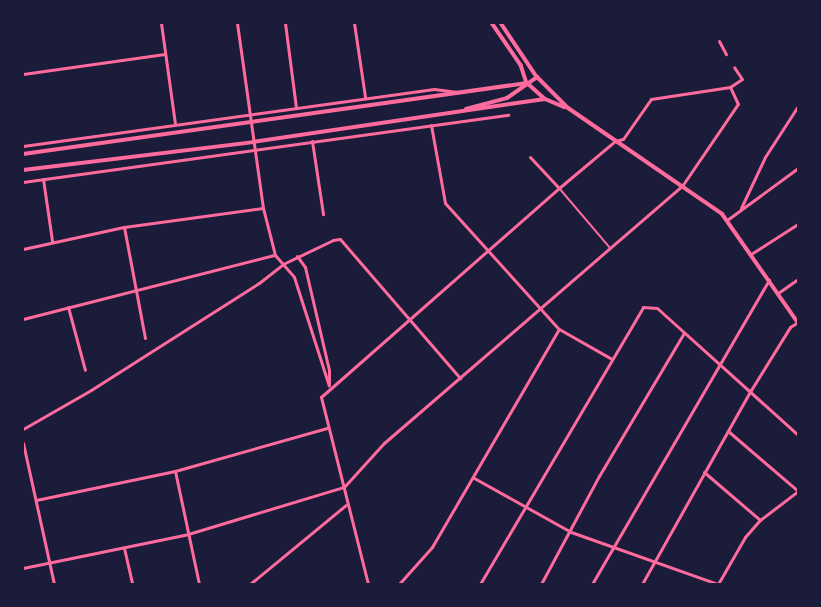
<!DOCTYPE html>
<style>
body{margin:0}
#map{position:relative;width:821px;height:607px;overflow:hidden;background:#1b1b3a;font-family:Cabin,sans-serif}
div>[style]{position:absolute}
[style*='--x']{left:calc(var(--x)*1px);top:calc(var(--y)*1px);width:calc(var(--w)*1px);rotate:calc(var(--a)*1deg)}
.pedestrian>*{height:2px;margin:-1px;padding:0 1px;transform-origin:1px;border-radius:1px;background:#ff6b9d}
.minor>*{height:3px;margin:-1.5px;padding:0 1.5px;transform-origin:1.5px;border-radius:1.5px;background:#ff6b9d}
.tertiary>*{height:3.5px;margin:-1.75px;padding:0 1.75px;transform-origin:1.75px;border-radius:1.75px;background:#ff6b9d}
.secondary>*{height:4px;margin:-2px;padding:0 2px;transform-origin:2px;border-radius:2px;background:#ff6b9d}
span{translate:-50% -50%;white-space:nowrap;text-align:center;line-height:1.15;-webkit-text-stroke:3px #1b1b3a;paint-order:stroke}
.frame{position:absolute;inset:0;border:24px solid #1b1b3a;pointer-events:none}
</style>
<div id="map">
<div class="pedestrian">
<div style="--x:559;--y:188;--w:79;--a:49.6"></div>
</div>
<div class="minor">
<div style="--x:161;--y:23;--w:102;--a:82.1"></div>
<div style="--x:237;--y:23;--w:187;--a:82"></div>
<div style="--x:263;--y:208;--w:49;--a:75.7"></div>
<div style="--x:275;--y:255;--w:29;--a:49"></div>
<div style="--x:294;--y:277;--w:114;--a:72.2"></div>
<div style="--x:285;--y:23;--w:86;--a:82.6"></div>
<div style="--x:354;--y:23;--w:75;--a:81.5"></div>
<div style="--x:719;--y:41;--w:15;--a:62"></div>
<div style="--x:23;--y:74;--w:143;--a:-8"></div>
<div style="--x:431;--y:125;--w:79;--a:79.8"></div>
<div style="--x:445;--y:203;--w:170;--a:47.9"></div>
<div style="--x:559;--y:329;--w:59;--a:29.6"></div>
<div style="--x:312;--y:141;--w:74;--a:81.4"></div>
<div style="--x:23;--y:146;--w:415;--a:-7.9"></div>
<div style="--x:434;--y:89;--w:24;--a:7"></div>
<div style="--x:530;--y:157;--w:42;--a:46.9"></div>
<div style="--x:43;--y:179;--w:63;--a:81.7"></div>
<div style="--x:23;--y:182;--w:490;--a:-7.9"></div>
<div style="--x:741;--y:208;--w:56;--a:-64.8"></div>
<div style="--x:765;--y:157;--w:61;--a:-57.1"></div>
<div style="--x:727;--y:220;--w:88;--a:-36.2"></div>
<div style="--x:124;--y:227;--w:113;--a:79.3"></div>
<div style="--x:23;--y:249;--w:103;--a:-12.3"></div>
<div style="--x:124;--y:227;--w:140;--a:-7.8"></div>
<div style="--x:751;--y:254;--w:56;--a:-32.6"></div>
<div style="--x:297;--y:256;--w:14;--a:54"></div>
<div style="--x:305;--y:267;--w:106;--a:76.9"></div>
<div style="--x:329;--y:370;--w:14;--a:90"></div>
<div style="--x:778;--y:293;--w:24;--a:-35"></div>
<div style="--x:68;--y:307;--w:65;--a:74.9"></div>
<div style="--x:23;--y:319;--w:260;--a:-14.3"></div>
<div style="--x:23;--y:429;--w:78;--a:-29.8"></div>
<div style="--x:91;--y:390;--w:199;--a:-32.5"></div>
<div style="--x:259;--y:283;--w:31;--a:-38"></div>
<div style="--x:283;--y:264;--w:55;--a:-25.6"></div>
<div style="--x:333;--y:240;--w:7;--a:-8"></div>
<div style="--x:340;--y:239;--w:184;--a:49.2"></div>
<div style="--x:728;--y:431;--w:92;--a:40.6"></div>
<div style="--x:23;--y:443;--w:144;--a:77.6"></div>
<div style="--x:175;--y:471;--w:116;--a:78"></div>
<div style="--x:704;--y:472;--w:74;--a:40.6"></div>
<div style="--x:474;--y:478;--w:111;--a:29.1"></div>
<div style="--x:571;--y:532;--w:156;--a:19.5"></div>
<div style="--x:36;--y:500;--w:142;--a:-11.8"></div>
<div style="--x:175;--y:471;--w:158;--a:-15.8"></div>
<div style="--x:124;--y:548;--w:37;--a:77"></div>
<div style="--x:23;--y:568;--w:168;--a:-11.6"></div>
<div style="--x:188;--y:534;--w:163;--a:-16.8"></div>
<div style="--x:344;--y:487;--w:59;--a:-47.7"></div>
<div style="--x:384;--y:443;--w:394;--a:-40.8"></div>
<div style="--x:682;--y:186;--w:99;--a:-55.7"></div>
<div style="--x:738;--y:104;--w:19;--a:-115"></div>
<div style="--x:250;--y:584;--w:124;--a:-39.5"></div>
<div style="--x:368;--y:584;--w:193;--a:-104.1"></div>
<div style="--x:321;--y:397;--w:317;--a:-41.3"></div>
<div style="--x:559;--y:188;--w:73;--a:-40"></div>
<div style="--x:615;--y:141;--w:8;--a:-14"></div>
<div style="--x:623;--y:139;--w:49;--a:-55"></div>
<div style="--x:651;--y:99;--w:80;--a:-8.6"></div>
<div style="--x:730;--y:87;--w:14;--a:-34"></div>
<div style="--x:742;--y:79;--w:14;--a:-124"></div>
<div style="--x:399;--y:584;--w:50;--a:-48.3"></div>
<div style="--x:432;--y:547;--w:252;--a:-59.8"></div>
<div style="--x:480;--y:584;--w:321;--a:-59.5"></div>
<div style="--x:643;--y:307;--w:14;--a:4"></div>
<div style="--x:657;--y:308;--w:190;--a:42"></div>
<div style="--x:541;--y:584;--w:123;--a:-61.8"></div>
<div style="--x:599;--y:476;--w:166;--a:-59.3"></div>
<div style="--x:592;--y:584;--w:352;--a:-59.8"></div>
<div style="--x:642;--y:584;--w:223;--a:-60.7"></div>
<div style="--x:751;--y:390;--w:74;--a:-58.2"></div>
<div style="--x:790;--y:327;--w:9;--a:-32"></div>
<div style="--x:718;--y:584;--w:54;--a:-60.1"></div>
<div style="--x:745;--y:537;--w:23;--a:-49"></div>
<div style="--x:760;--y:520;--w:48;--a:-37.3"></div>
</div>
<div class="tertiary">
<div style="--x:492;--y:23;--w:51;--a:55.4"></div>
<div style="--x:521;--y:65;--w:19;--a:72"></div>
<div style="--x:501;--y:23;--w:65;--a:56.3"></div>
</div>
<div class="secondary">
<div style="--x:527;--y:83;--w:24;--a:42"></div>
<div style="--x:545;--y:99;--w:21;--a:23"></div>
<div style="--x:466;--y:109;--w:42;--a:-15"></div>
<div style="--x:507;--y:98;--w:37;--a:-35"></div>
<div style="--x:537;--y:77;--w:44;--a:45"></div>
<div style="--x:568;--y:108;--w:187;--a:34.5"></div>
<div style="--x:722;--y:214;--w:133;--a:55.1"></div>
<div style="--x:23;--y:154;--w:509;--a:-8.02"></div>
<div style="--x:23;--y:170;--w:232;--a:-6.9"></div>
<div style="--x:253;--y:142;--w:295;--a:-8.4"></div>
</div>
<div class="frame"></div>
</div>
